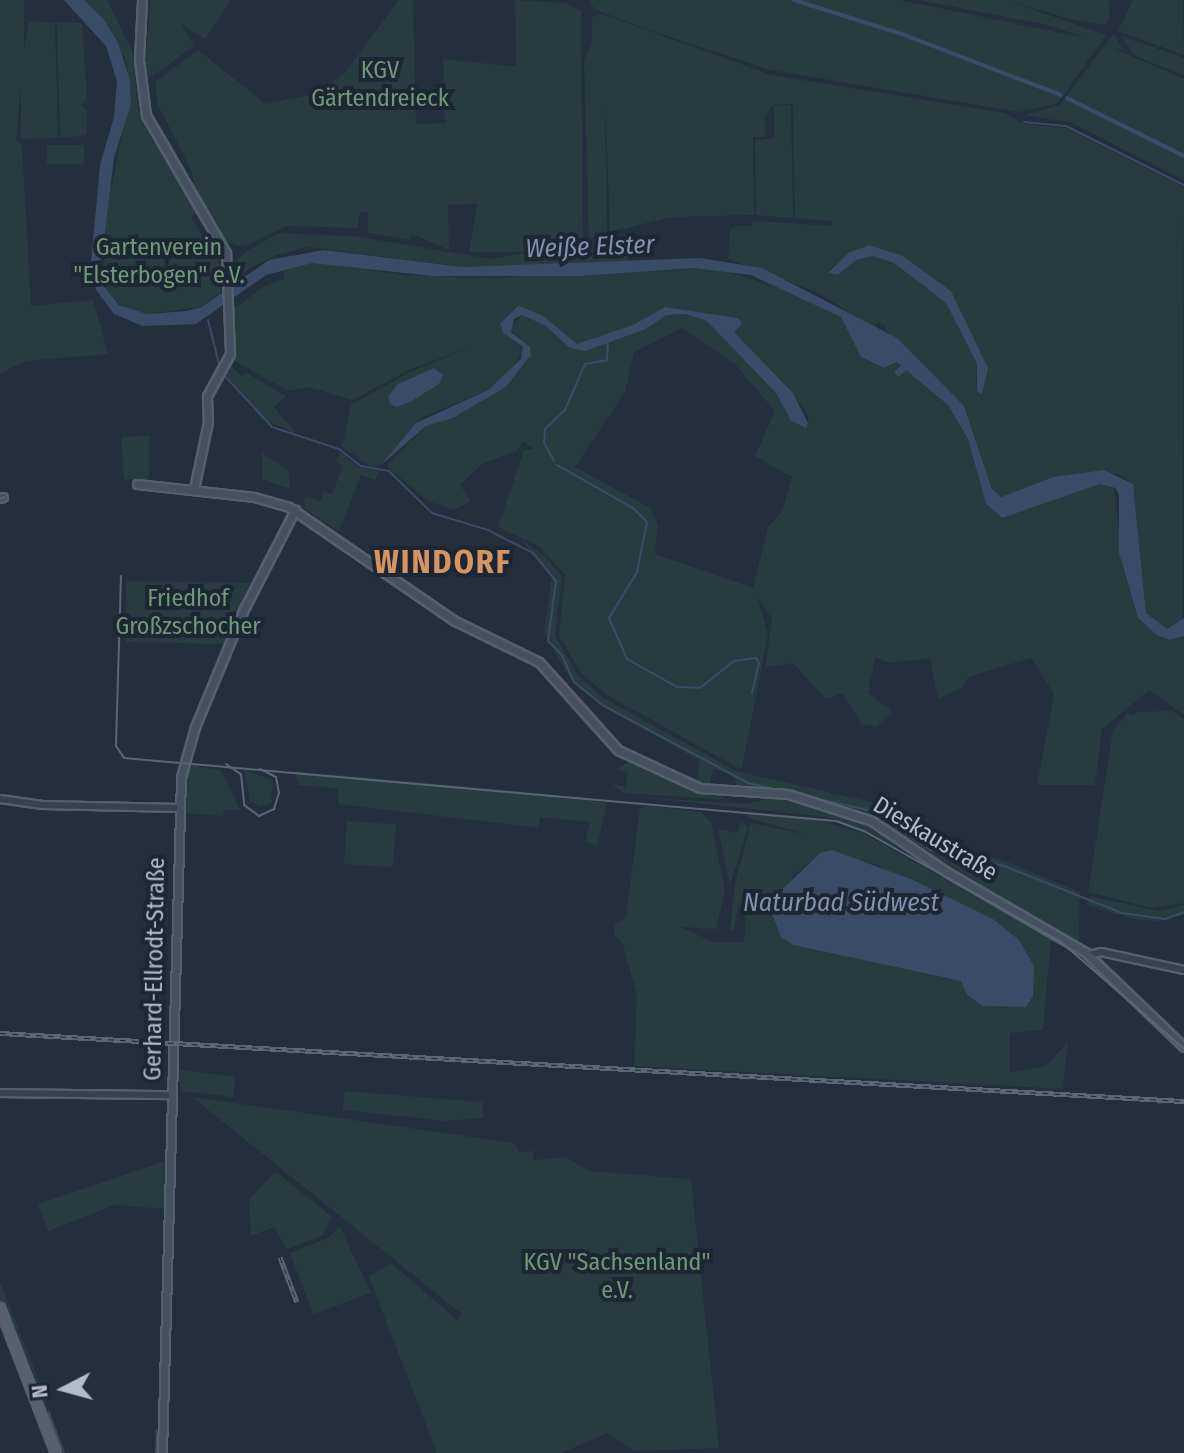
<!DOCTYPE html>
<meta charset="utf-8">
<style>
body{margin:0}
#map{position:relative;width:1184px;height:1453px;overflow:hidden;background:#242f3e;font-family:"Fira Sans Condensed",sans-serif}
div>[style]{position:absolute}
[style*='--x']{left:calc(var(--x)*1px);top:calc(var(--y)*1px);width:calc(var(--w)*1px);rotate:calc(var(--a)*1deg)}
.green>*{inset:0;background:#263c3f;transform-origin:0 0}
.water>*{inset:0;background:#394c67}
.stream>*{height:2px;margin:-1px;padding:0 1px;transform-origin:1px;border-radius:1px;background:#394c67}
.canal>*{height:4px;margin:-2px;padding:0 2px;transform-origin:2px;border-radius:2px;background:#394c67}
.river>*{height:7px;margin:-3.5px;padding:0 3.5px;transform-origin:3.5px;border-radius:3.5px;background:#394c67}
.roads{filter:drop-shadow(2px 0 #565f6c) drop-shadow(-2px 0 #565f6c) drop-shadow(0 2px #565f6c) drop-shadow(0 -2px #565f6c)}
.tertiary>*{height:6px;margin:-3px;padding:0 3px;transform-origin:3px;border-radius:3px;background:#38414e}
.secondary>*{height:7px;margin:-3.5px;padding:0 3.5px;transform-origin:3.5px;border-radius:3.5px;background:#465061}
.primary>*{height:8px;margin:-4px;padding:0 4px;transform-origin:4px;border-radius:4px;background:#56606e}
.tram>*{height:2px;margin:-1px;padding:0 1px;transform-origin:1px;border-radius:1px;background:#5a6575}
.rail>*{height:5px;margin-top:-2.5px;transform-origin:0;background:repeating-linear-gradient(90deg,#1d2633 0 6px,#5a6575 0 12px);box-sizing:border-box;border-block:2px solid #5a6575}
span{translate:-50% -50%;white-space:nowrap;text-align:center;line-height:1.15;-webkit-text-stroke:8px #1d2633;paint-order:stroke}
.park-label{font-size:24px;color:#6b9a76}
.street-label{font-size:24px;color:#b4bcc9}
.water-label{font-size:26px;color:#7c92b1;font-style:italic}
.district-label{font-size:32px;color:#d59563;font-weight:700;letter-spacing:2px}
.north{position:absolute;left:24px;top:1349px;width:80px;height:80px;-webkit-text-stroke:6px #1d2633;paint-order:stroke;rotate:264deg;font-size:22px;font-weight:700;line-height:32px;text-align:center;color:#b4bcc9}
.north::after{content:'';display:block;margin:auto;width:28px;height:36px;background:#b4bcc9;clip-path:polygon(50% 0,100% 100%,50% 72%,0 100%)}
</style>
<div id="map">
<div class="green">
<div style="clip-path:polygon(0 0,24px 0,24px 49px,29px 21px,55px 23px,58px 138px,21px 139px,21px 87px,16px 140px,22px 146px,31px 306px,93px 300px,108px 354px,25px 361px,0 374px)"></div>
<div style="clip-path:polygon(84px 0,107px 0,133px 53px,138px 109px,198px 210px,191px 217px,212px 252px,219px 251px,221px 292px,202px 307px,147px 314px,119px 304px,103px 285px,105px 219px,131px 92px,125px 59px,103px 18px)"></div>
<div style="clip-path:polygon(150px 0,231px 0,205px 39px,181px 24px,194px 46px,144px 82px)"></div>
<div style="clip-path:polygon(399px 0,413px 0,416px 124px,445px 123px,443px 59px,516px 67px,515px 0,565px 3px,581px 11px,583px 239px,525px 252px,469px 252px,477px 204px,448px 205px,449px 250px,417px 236px,410px 235px,409px 240px,368px 233px,368px 212px,360px 212px,357px 228px,286px 226px,243px 247px,227px 242px,195px 191px,192px 172px,158px 105px,155px 82px,198px 50px,266px 104px,318px 93px,345px 73px)"></div>
<div style="clip-path:polygon(590px 0,899px 0,1087px 38px,1048px 25px,919px 0,1109px 0,1110px 17px,1105px 25px,1074px 20px,1008px 1px,1106px 35px,1058px 103px,1020px 112px,771px 70px,649px 30px,594px 9px)"></div>
<div style="clip-path:polygon(1133px 0,1183px 0,1184px 55px,1118px 31px)"></div>
<div style="clip-path:polygon(evenodd,602px 14px,771px 75px,1005px 113px,1023px 124px,1066px 128px,1184px 187px,1182px 624px,1167px 629px,1146px 613px,1133px 484px,1119px 474px,1090px 473px,1053px 477px,1001px 497px,992px 489px,964px 406px,885px 329px,887px 326px,878px 322px,873px 328px,817px 292px,728px 259px,730px 230px,738px 226px,751px 226px,754px 221px,832px 226px,831px 221px,795px 218px,793px 104px,773px 105px,765px 116px,765px 137px,753px 137px,754px 215px,671px 217px,610px 232px,605px 95px,607px 232px,589px 239px,584px 60px,592px 44px,592px 17px,602px 14px,865px 246px,903px 256px,951px 291px,988px 368px,976px 386px,977px 364px,946px 303px,932px 291px,894px 263px,873px 256px,856px 260px,838px 274px,828px 270px,865px 246px)"></div>
<div style="clip-path:polygon(57px 22px,82px 23px,87px 99px,80px 105px,87px 111px,87px 134px,82px 136px,60px 138px)"></div>
<div style="clip-path:polygon(1114px 33px,1123px 50px,1113px 48px,1184px 79px,1184px 180px,1072px 123px,1025px 115px,1060px 105px)"></div>
<div style="clip-path:polygon(1121px 36px,1184px 58px,1184px 75px,1135px 56px)"></div>
<div style="clip-path:polygon(791px 105px,793px 218px,756px 215px,755px 140px,774px 138px,774px 106px)"></div>
<div style="left:84px;top:145px;width:19px;height:37px;rotate:90deg"></div>
<div style="clip-path:polygon(279px 233px,353px 236px,491px 259px,628px 234px,628px 262px,463px 267px,309px 247px,276px 255px,229px 280px,230px 269px,245px 252px)"></div>
<div style="clip-path:polygon(evenodd,315px 262px,404px 275px,482px 278px,716px 268px,801px 295px,846px 320px,861px 357px,888px 368px,895px 362px,948px 405px,968px 439px,986px 504px,1002px 518px,1100px 484px,1114px 488px,1124px 573px,1138px 618px,1170px 640px,1184px 636px,1184px 715px,1149px 690px,1102px 729px,1095px 785px,1037px 785px,1054px 694px,1031px 658px,968px 677px,963px 687px,938px 699px,930px 658px,889px 663px,875px 657px,868px 693px,892px 711px,876px 727px,862px 724px,842px 693px,826px 699px,793px 663px,765px 667px,772px 619px,757px 596px,768px 634px,742px 768px,738px 768px,607px 695px,582px 674px,559px 636px,565px 575px,539px 546px,498px 527px,524px 450px,534px 449px,523px 441px,517px 451px,483px 463px,460px 485px,471px 501px,454px 510px,428px 501px,386px 466px,426px 426px,453px 418px,506px 387px,527px 362px,527px 345px,510px 328px,522px 315px,544px 325px,570px 348px,606px 343px,666px 315px,686px 314px,708px 321px,776px 393px,791px 421px,806px 428px,809px 418px,793px 393px,734px 332px,738px 318px,665px 307px,633px 325px,577px 344px,542px 315px,515px 307px,500px 323px,503px 333px,524px 350px,511px 371px,488px 390px,421px 418px,381px 465px,370px 466px,342px 447px,351px 405px,410px 372px,480px 343px,409px 370px,352px 400px,309px 387px,288px 391px,234px 360px,233px 310px,263px 287px,284px 279px,283px 268px,315px 262px,682px 328px,734px 363px,775px 411px,755px 456px,792px 477px,782px 511px,768px 527px,753px 588px,655px 554px,658px 525px,650px 508px,575px 467px,625px 392px,634px 352px,682px 328px,315px 262px,434px 368px,439px 384px,422px 392px,388px 396px,398px 384px,434px 368px)"></div>
<div style="clip-path:polygon(232px 366px,241px 376px,247px 373px,286px 396px,274px 407px,296px 433px,262px 419px,227px 375px)"></div>
<div style="clip-path:polygon(149px 436px,149px 480px,124px 479px,121px 437px)"></div>
<div style="clip-path:polygon(340px 452px,358px 467px,379px 471px,375px 480px,361px 475px,339px 532px,305px 509px,304px 502px,306px 496px,320px 501px,324px 492px,332px 494px,343px 466px,336px 462px)"></div>
<div style="clip-path:polygon(262px 453px,289px 471px,290px 489px,262px 479px)"></div>
<div style="clip-path:polygon(520px 539px,546px 557px,562px 577px,555px 635px,579px 677px,605px 699px,736px 771px,880px 804px,941px 847px,1005px 861px,1080px 892px,1079px 944px,874px 819px,800px 793px,737px 785px,734px 777px,714px 768px,708px 787px,696px 782px,700px 761px,599px 704px,571px 680px,544px 633px,552px 575px)"></div>
<div style="clip-path:polygon(126px 581px,250px 583px,225px 644px,126px 642px)"></div>
<div style="clip-path:polygon(1172px 711px,1184px 719px,1184px 903px,1151px 908px,1088px 892px,1113px 730px,1128px 713px,1133px 717px,1137px 712px)"></div>
<div style="clip-path:polygon(632px 760px,697px 790px,731px 800px,623px 793px,612px 784px,625px 787px,628px 772px,615px 770px)"></div>
<div style="clip-path:polygon(189px 765px,221px 770px,240px 810px,224px 810px,223px 816px,184px 813px)"></div>
<div style="clip-path:polygon(244px 770px,273px 780px,271px 803px,260px 807px,250px 801px)"></div>
<div style="clip-path:polygon(294px 771px,538px 793px,607px 803px,597px 846px,585px 841px,590px 822px,540px 817px,539px 828px,339px 804px,337px 788px,299px 785px)"></div>
<div style="clip-path:polygon(639px 797px,745px 804px,771px 798px,794px 802px,863px 823px,904px 852px,828px 817px)"></div>
<div style="clip-path:polygon(evenodd,649px 806px,701px 812px,711px 822px,725px 891px,716px 929px,681px 927px,713px 942px,744px 942px,746px 908px,738px 906px,734px 931px,730px 929px,735px 884px,751px 823px,808px 835px,749px 818px,744px 811px,808px 817px,865px 834px,1051px 939px,1043px 1030px,1010px 1033px,1010px 1072px,1045px 1067px,1068px 1042px,1063px 1089px,634px 1066px,637px 995px,623px 945px,614px 934px,615px 925px,626px 917px,640px 808px,649px 806px,820px 853px,878px 865px,899px 878px,983px 1006px,967px 995px,961px 981px,793px 945px,792px 877px,820px 853px)"></div>
<div style="left:347px;top:821px;width:49px;height:43px;rotate:4deg"></div>
<div style="clip-path:polygon(741px 821px,748px 828px,730px 885px,718px 829px,737px 833px)"></div>
<div style="clip-path:polygon(1090px 896px,1158px 911px,1184px 905px,1184px 915px,1156px 921px,1133px 919px,1086px 905px)"></div>
<div style="clip-path:polygon(178px 1070px,230px 1076px,235px 1078px,233px 1097px,181px 1091px)"></div>
<div style="clip-path:polygon(345px 1091px,482px 1102px,483px 1118px,446px 1121px,342px 1110px)"></div>
<div style="clip-path:polygon(192px 1097px,514px 1143px,520px 1152px,533px 1151px,534px 1160px,566px 1157px,589px 1171px,691px 1179px,719px 1448px,634px 1451px,608px 1433px,561px 1453px,437px 1453px,369px 1277px,391px 1263px,457px 1320px,462px 1314px)"></div>
<div style="clip-path:polygon(166px 1161px,165px 1209px,115px 1205px,48px 1231px,38px 1204px)"></div>
<div style="clip-path:polygon(275px 1171px,332px 1217px,323px 1235px,287px 1249px,274px 1227px,251px 1236px,249px 1200px)"></div>
<div style="clip-path:polygon(340px 1227px,371px 1293px,313px 1314px,290px 1253px,328px 1238px)"></div>
<div style="clip-path:polygon(0 1282px,35px 1371px,65px 1453px,59px 1453px,0 1301px)"></div>
</div>
<div class="water">
<div style="clip-path:polygon(64px 0,84px 0,103px 18px,118px 43px,130px 80px,131px 104px,114px 158px,101px 265px,103px 285px,119px 305px,147px 314px,187px 311px,202px 307px,269px 260px,324px 250px,463px 267px,700px 258px,762px 268px,897px 338px,964px 406px,992px 489px,1001px 497px,1053px 477px,1104px 470px,1133px 484px,1146px 613px,1167px 629px,1184px 618px,1184px 636px,1170px 640px,1157px 635px,1138px 618px,1119px 553px,1119px 494px,1115px 488px,1100px 484px,1002px 518px,986px 504px,968px 439px,948px 405px,896px 362px,885px 368px,861px 357px,841px 317px,751px 275px,695px 268px,578px 276px,432px 276px,312px 263px,266px 275px,196px 324px,143px 326px,114px 314px,96px 290px,91px 262px,100px 165px,114px 117px,117px 81px,106px 46px)"></div>
<div style="clip-path:polygon(869px 245px,903px 256px,951px 291px,988px 368px,982px 394px,977px 391px,977px 364px,946px 303px,932px 292px,894px 263px,873px 256px,856px 260px,838px 275px,828px 273px,848px 253px)"></div>
<div style="clip-path:polygon(518px 306px,542px 315px,577px 344px,633px 325px,665px 307px,738px 318px,742px 324px,734px 332px,793px 393px,808px 423px,806px 428px,791px 421px,776px 393px,707px 321px,686px 314px,666px 315px,646px 329px,585px 351px,570px 348px,544px 325px,522px 315px,514px 319px,511px 332px,530px 347px,531px 355px,506px 387px,453px 418px,426px 426px,381px 465px,416px 423px,488px 390px,521px 359px,523px 347px,503px 333px,500px 323px)"></div>
<div style="clip-path:polygon(434px 368px,443px 375px,439px 384px,410px 402px,397px 407px,390px 404px,388px 396px,398px 384px)"></div>
<div style="clip-path:polygon(832px 850px,913px 880px,993px 919px,1019px 940px,1034px 966px,1033px 996px,1026px 1007px,983px 1006px,967px 995px,961px 981px,793px 945px,781px 937px,768px 903px,820px 853px)"></div>
</div>
<div class="stream">
<div style="--x:1024;--y:122;--w:42;--a:5.4"></div>
<div style="--x:1066;--y:126;--w:132;--a:26.6"></div>
<div style="--x:208;--y:320;--w:49;--a:76"></div>
<div style="--x:223;--y:374;--w:72;--a:47.2"></div>
<div style="--x:272;--y:427;--w:71;--a:18.2"></div>
<div style="--x:339;--y:449;--w:28;--a:38"></div>
<div style="--x:361;--y:466;--w:28;--a:10"></div>
<div style="--x:389;--y:471;--w:60;--a:44.3"></div>
<div style="--x:432;--y:513;--w:59;--a:16.9"></div>
<div style="--x:488;--y:530;--w:51;--a:27.1"></div>
<div style="--x:533;--y:553;--w:36;--a:51"></div>
<div style="--x:556;--y:581;--w:61;--a:97.6"></div>
<div style="--x:548;--y:641;--w:20;--a:45"></div>
<div style="--x:562;--y:655;--w:30;--a:66"></div>
<div style="--x:574;--y:682;--w:38;--a:39"></div>
<div style="--x:604;--y:706;--w:163;--a:28.1"></div>
<div style="--x:748;--y:783;--w:127;--a:12.7"></div>
<div style="--x:872;--y:811;--w:70;--a:33.9"></div>
<div style="--x:930;--y:850;--w:76;--a:12.2"></div>
<div style="--x:1004;--y:866;--w:127;--a:21.7"></div>
<div style="--x:1122;--y:913;--w:43;--a:7.9"></div>
<div style="--x:1165;--y:919;--w:20;--a:-20"></div>
<div style="--x:554;--y:461;--w:21;--a:-119"></div>
<div style="--x:544;--y:443;--w:14;--a:-86"></div>
<div style="--x:545;--y:429;--w:28;--a:-44"></div>
<div style="--x:565;--y:410;--w:50;--a:-66.5"></div>
<div style="--x:585;--y:364;--w:22;--a:-10"></div>
<div style="--x:607;--y:360;--w:18;--a:-87"></div>
<div style="--x:557;--y:465;--w:87;--a:29.5"></div>
<div style="--x:633;--y:508;--w:20;--a:45"></div>
<div style="--x:647;--y:522;--w:51;--a:101.3"></div>
<div style="--x:637;--y:572;--w:54;--a:121.3"></div>
<div style="--x:609;--y:618;--w:45;--a:66.3"></div>
<div style="--x:627;--y:659;--w:57;--a:29.2"></div>
<div style="--x:677;--y:687;--w:23;--a:2"></div>
<div style="--x:700;--y:688;--w:43;--a:-38.5"></div>
<div style="--x:734;--y:661;--w:22;--a:-8"></div>
<div style="--x:756;--y:658;--w:6;--a:59"></div>
<div style="--x:759;--y:663;--w:31;--a:103"></div>
<div style="--x:49;--y:1413;--w:43;--a:69.4"></div>
<div style="--x:156;--y:1453;--w:23;--a:-88"></div>
</div>
<div class="canal">
<div style="--x:794;--y:0;--w:113;--a:17.5"></div>
<div style="--x:902;--y:34;--w:170;--a:21"></div>
<div style="--x:1067;--y:98;--w:131;--a:26.4"></div>
</div>
<div class="river">
<div style="--x:898;--y:372;--w:15;--a:-42"></div>
</div>
<div class="roads">
<div class="tertiary">
<div style="--x:0;--y:799;--w:43;--a:7.9"></div>
<div style="--x:43;--y:805;--w:136;--a:1.3"></div>
<div style="--x:1089;--y:955;--w:12;--a:-14"></div>
<div style="--x:1101;--y:952;--w:85;--a:12.2"></div>
<div style="--x:0;--y:1093;--w:172;--a:0.7"></div>
</div>
<div class="secondary">
<div style="--x:142;--y:0;--w:60;--a:92.9"></div>
<div style="--x:139;--y:60;--w:55;--a:82.7"></div>
<div style="--x:146;--y:115;--w:160;--a:59.9"></div>
<div style="--x:226;--y:253;--w:101;--a:87.7"></div>
<div style="--x:230;--y:354;--w:48;--a:118.7"></div>
<div style="--x:207;--y:396;--w:26;--a:88"></div>
<div style="--x:208;--y:422;--w:68;--a:101.8"></div>
<div style="--x:137;--y:484;--w:118;--a:6.3"></div>
<div style="--x:254;--y:497;--w:36;--a:16"></div>
<div style="--x:289;--y:507;--w:201;--a:34.5"></div>
<div style="--x:455;--y:621;--w:93;--a:26"></div>
<div style="--x:539;--y:662;--w:118;--a:48.1"></div>
<div style="--x:618;--y:750;--w:90;--a:24.9"></div>
<div style="--x:700;--y:788;--w:88;--a:3.9"></div>
<div style="--x:788;--y:794;--w:88;--a:17.8"></div>
<div style="--x:872;--y:821;--w:91;--a:34.2"></div>
<div style="--x:947;--y:872;--w:160;--a:30.1"></div>
<div style="--x:1085;--y:952;--w:137;--a:43.8"></div>
<div style="--x:0;--y:498;--w:3;--a:-18"></div>
<div style="--x:162;--y:1453;--w:676;--a:-88.39"></div>
<div style="--x:181;--y:777;--w:52;--a:-74.4"></div>
<div style="--x:195;--y:727;--w:126;--a:-67.5"></div>
<div style="--x:243;--y:611;--w:114;--a:-62.8"></div>
</div>
<div class="primary">
<div style="--x:0;--y:1308;--w:155;--a:68.9"></div>
</div>
</div>
<div class="tram">
<div style="--x:0;--y:499;--w:5;--a:-22"></div>
<div style="--x:121;--y:576;--w:170;--a:91.7"></div>
<div style="--x:116;--y:746;--w:14;--a:56"></div>
<div style="--x:124;--y:758;--w:715;--a:5.06"></div>
<div style="--x:836;--y:821;--w:30;--a:20"></div>
<div style="--x:864;--y:831;--w:226;--a:29.4"></div>
<div style="--x:1061;--y:942;--w:163;--a:41"></div>
<div style="--x:226;--y:764;--w:18;--a:34"></div>
<div style="--x:241;--y:774;--w:31;--a:84"></div>
<div style="--x:244;--y:805;--w:19;--a:36"></div>
<div style="--x:259;--y:816;--w:17;--a:-25"></div>
<div style="--x:274;--y:809;--w:17;--a:-73"></div>
<div style="--x:279;--y:793;--w:16;--a:-101"></div>
<div style="--x:276;--y:777;--w:18;--a:-153"></div>
</div>
<div class="rail">
<div style="--x:0;--y:1033;--w:1186;--a:3.29"></div>
<div style="--x:280;--y:1257;--w:48;--a:69.3"></div>
</div>
<div class="park-label">
<span style="left:380px;top:85px">KGV<br>Gärtendreieck</span>
<span style="left:159px;top:262px">Gartenverein<br>"Elsterbogen" e.V.</span>
<span style="left:188px;top:613px">Friedhof<br>Großzschocher</span>
<span style="left:617px;top:1277px">KGV "Sachsenland"<br>e.V.</span>
</div>
<div class="street-label">
<span style="left:935px;top:839px;rotate:31deg">Dieskaustraße</span>
<span style="left:155px;top:969px;rotate:-89deg">Gerhard-Ellrodt-Straße</span>
</div>
<div class="water-label">
<span style="left:590px;top:247px;rotate:-2deg">Weiße Elster</span>
<span style="left:841px;top:903px">Naturbad Südwest</span>
</div>
<div class="district-label">
<span style="left:443px;top:562px">WINDORF</span>
</div>
<div class="north">N</div>
</div>
